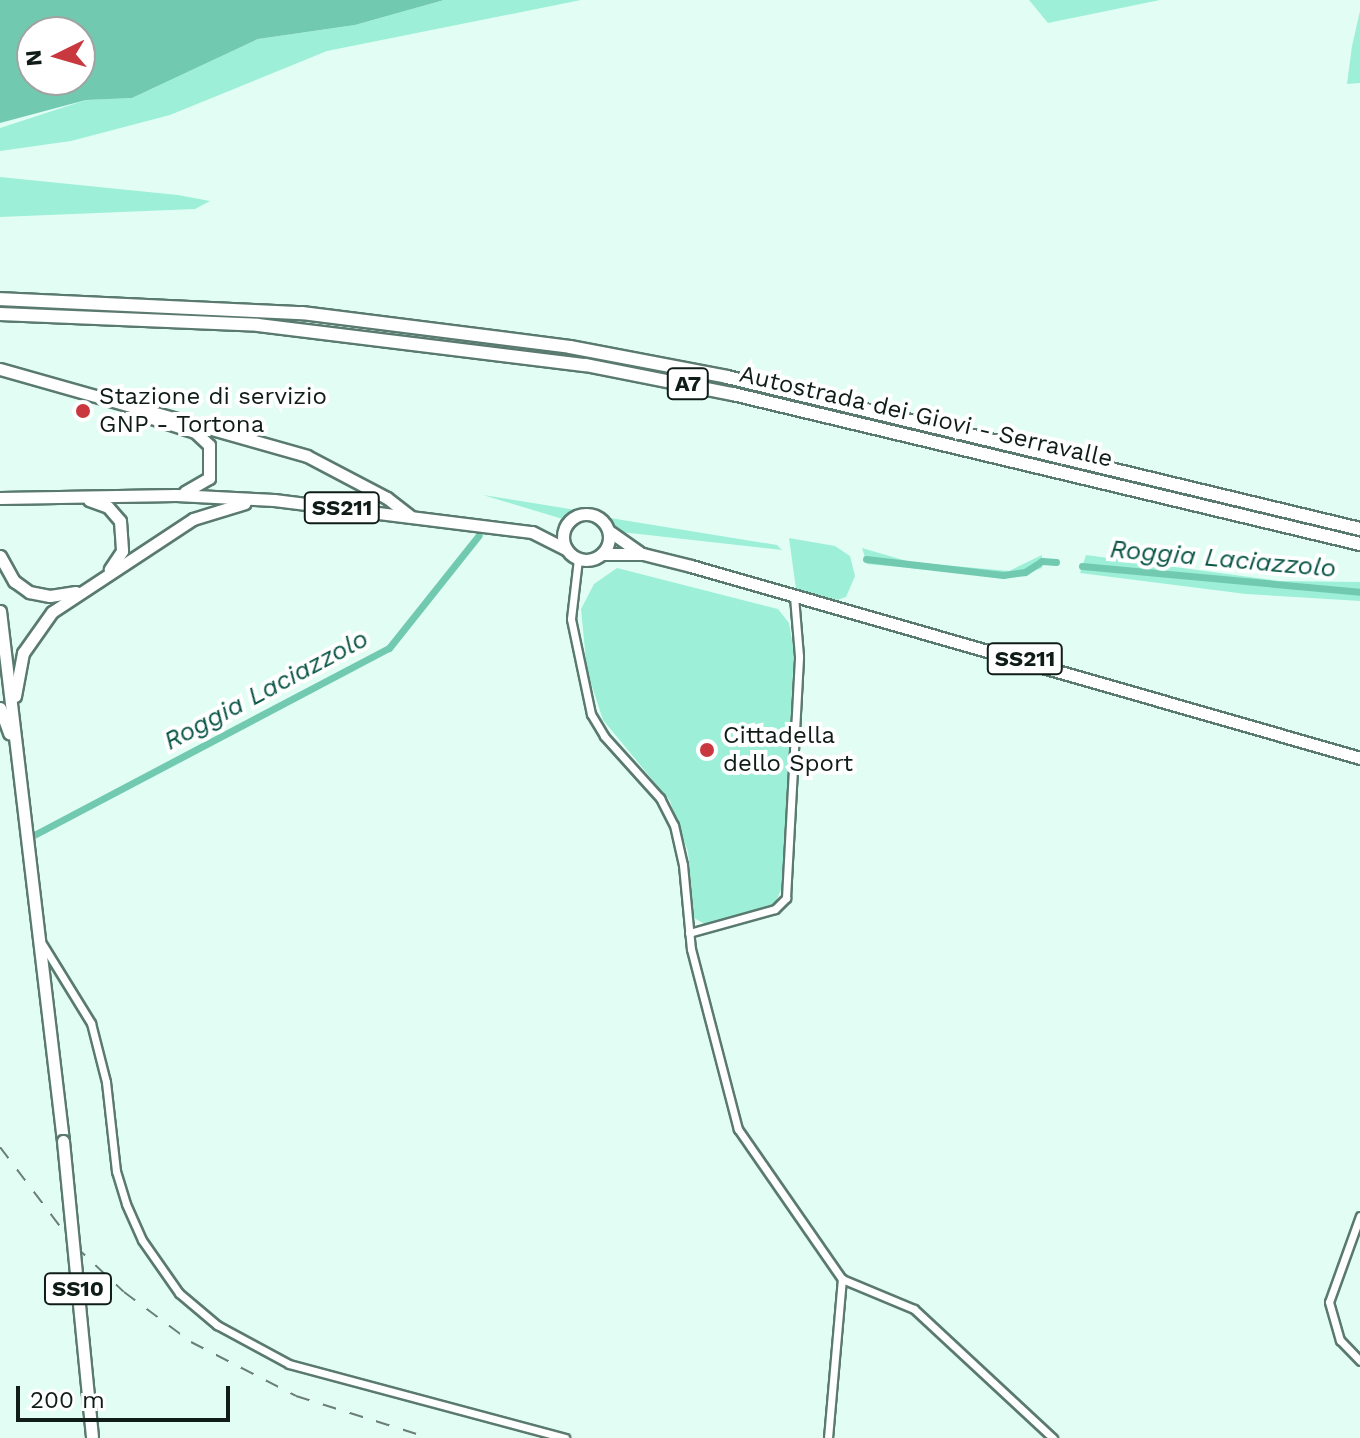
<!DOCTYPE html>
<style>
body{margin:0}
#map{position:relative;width:1360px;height:1438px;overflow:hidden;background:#e2fef4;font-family:"Work Sans",sans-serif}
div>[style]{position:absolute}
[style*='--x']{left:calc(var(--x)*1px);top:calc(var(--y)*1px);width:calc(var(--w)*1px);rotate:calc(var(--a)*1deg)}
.green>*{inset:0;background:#9df0d7}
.water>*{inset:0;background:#71cab0}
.canal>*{height:7px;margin:-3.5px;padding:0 3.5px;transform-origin:3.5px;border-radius:3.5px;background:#71cab0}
.roads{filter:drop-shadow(2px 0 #5a7a70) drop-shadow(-2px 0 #5a7a70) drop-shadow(0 2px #5a7a70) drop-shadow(0 -2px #5a7a70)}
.street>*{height:7px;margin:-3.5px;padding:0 3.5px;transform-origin:3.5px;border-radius:3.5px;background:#fff}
.primary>*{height:11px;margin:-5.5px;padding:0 5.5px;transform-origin:5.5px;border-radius:5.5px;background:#fff}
.primary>.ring{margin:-5.5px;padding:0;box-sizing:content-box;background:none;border:11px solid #fff;border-radius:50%}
.highway>*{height:12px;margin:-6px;padding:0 6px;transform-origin:6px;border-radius:6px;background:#fff}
.rail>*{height:2px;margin-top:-1px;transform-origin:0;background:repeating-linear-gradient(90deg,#6a7d76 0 14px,transparent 0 28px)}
.bridges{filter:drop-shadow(2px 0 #5a7a70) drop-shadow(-2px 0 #5a7a70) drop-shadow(0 2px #5a7a70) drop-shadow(0 -2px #5a7a70)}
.primary-bridge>*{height:11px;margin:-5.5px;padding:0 5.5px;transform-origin:5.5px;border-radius:5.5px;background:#fff}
.dots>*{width:22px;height:22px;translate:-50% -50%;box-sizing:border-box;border:4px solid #fff;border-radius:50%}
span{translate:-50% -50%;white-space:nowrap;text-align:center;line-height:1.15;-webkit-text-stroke:8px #fff;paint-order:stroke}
.shield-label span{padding:2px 6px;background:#fff;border:2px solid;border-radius:6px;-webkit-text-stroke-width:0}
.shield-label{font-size:22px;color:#0f1c18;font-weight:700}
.poi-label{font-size:24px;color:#0f1c18}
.left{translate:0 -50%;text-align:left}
.street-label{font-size:24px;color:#0f1c18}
.water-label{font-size:26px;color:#0b5747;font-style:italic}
.north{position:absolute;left:16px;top:16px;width:80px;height:80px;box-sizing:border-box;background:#fff;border:2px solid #9fa4a3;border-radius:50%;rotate:265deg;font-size:22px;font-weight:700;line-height:32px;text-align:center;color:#0f1c18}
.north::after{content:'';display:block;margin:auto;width:28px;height:36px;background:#c8383e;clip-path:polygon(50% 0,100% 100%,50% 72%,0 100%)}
.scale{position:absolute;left:16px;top:1386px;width:214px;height:36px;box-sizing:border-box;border:4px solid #0f1c18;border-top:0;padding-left:10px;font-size:24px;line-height:28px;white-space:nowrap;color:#0f1c18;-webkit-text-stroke:6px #fff;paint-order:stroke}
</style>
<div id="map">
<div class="green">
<div style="clip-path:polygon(444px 0,581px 0,327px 51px,170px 115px,71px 141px,0 151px,0 128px,86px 100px,132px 98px,258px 39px,355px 25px)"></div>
<div style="clip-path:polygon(1029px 0,1160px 0,1048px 23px)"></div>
<div style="clip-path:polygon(1360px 11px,1360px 83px,1347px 84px,1352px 46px)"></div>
<div style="clip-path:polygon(0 177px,178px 195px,210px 201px,195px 209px,0 217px)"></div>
<div style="clip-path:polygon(483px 495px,576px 510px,566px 520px)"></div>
<div style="clip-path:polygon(604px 517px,777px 545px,782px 550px,612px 531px)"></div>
<div style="clip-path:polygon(789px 538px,835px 546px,850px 556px,855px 576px,846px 597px,837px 600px,796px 589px)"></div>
<div style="clip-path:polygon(862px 548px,910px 562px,1009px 571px,1042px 555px,1042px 568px,1010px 578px,889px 566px,867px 564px)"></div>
<div style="clip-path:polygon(1086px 555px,1279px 581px,1360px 582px,1360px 601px,1246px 594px,1080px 573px)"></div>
<div style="clip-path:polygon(617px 568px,778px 609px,789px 623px,794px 652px,782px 887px,775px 904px,708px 926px,694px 918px,688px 852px,670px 801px,603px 720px,587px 671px,581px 609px,594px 584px)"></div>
</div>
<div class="water">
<div style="clip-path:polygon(evenodd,0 0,444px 0,355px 25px,258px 39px,132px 98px,86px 100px,0 123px,0 0,32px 32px,80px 32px,80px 80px,32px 80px,32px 32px)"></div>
</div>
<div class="canal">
<div style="--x:866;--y:559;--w:138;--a:6.7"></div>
<div style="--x:1003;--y:575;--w:22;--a:-8"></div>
<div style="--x:1025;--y:572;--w:20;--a:-33"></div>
<div style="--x:1042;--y:561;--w:14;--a:4"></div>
<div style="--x:1082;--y:566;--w:279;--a:5.3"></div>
<div style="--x:34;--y:835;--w:401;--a:-27.8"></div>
<div style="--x:389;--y:648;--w:144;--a:-51.5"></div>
</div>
<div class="roads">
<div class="street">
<div style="--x:578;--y:559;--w:60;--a:96.7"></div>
<div style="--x:571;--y:619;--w:97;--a:78.1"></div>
<div style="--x:591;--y:714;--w:26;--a:59"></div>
<div style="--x:604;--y:736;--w:84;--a:47.9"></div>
<div style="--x:660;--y:798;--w:30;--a:63"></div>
<div style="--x:674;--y:825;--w:41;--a:77.3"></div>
<div style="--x:683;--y:865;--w:84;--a:84.6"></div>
<div style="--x:691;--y:949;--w:186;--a:75.4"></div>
<div style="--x:738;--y:1129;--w:183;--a:55.3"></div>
<div style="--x:842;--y:1279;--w:78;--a:22.6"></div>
<div style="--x:914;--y:1309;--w:190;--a:42.9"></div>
<div style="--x:689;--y:933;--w:89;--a:-15.6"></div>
<div style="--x:775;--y:909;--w:16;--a:-45"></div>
<div style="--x:786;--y:898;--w:242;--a:-86.9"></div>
<div style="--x:799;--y:656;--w:60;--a:-94.8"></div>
<div style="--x:43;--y:945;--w:92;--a:58.4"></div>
<div style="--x:91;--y:1023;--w:61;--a:75.7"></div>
<div style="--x:106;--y:1082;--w:90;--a:83.6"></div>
<div style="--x:116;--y:1171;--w:34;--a:73"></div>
<div style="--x:126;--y:1204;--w:39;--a:66"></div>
<div style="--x:142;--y:1240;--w:65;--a:55.1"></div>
<div style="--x:179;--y:1293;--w:50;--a:40.1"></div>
<div style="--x:217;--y:1325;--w:82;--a:28.4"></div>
<div style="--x:289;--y:1364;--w:286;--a:15"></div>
<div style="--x:1360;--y:1216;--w:91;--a:109.8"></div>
<div style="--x:1329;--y:1302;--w:40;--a:74"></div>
<div style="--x:1340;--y:1340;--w:29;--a:46"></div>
<div style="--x:828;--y:1438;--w:160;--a:-85"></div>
</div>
<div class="primary">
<div style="--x:0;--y:369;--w:319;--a:15.8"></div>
<div style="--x:307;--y:456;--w:90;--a:27.7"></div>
<div style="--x:387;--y:498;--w:29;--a:38"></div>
<div style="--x:136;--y:413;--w:62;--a:17.9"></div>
<div style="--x:195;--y:432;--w:19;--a:43"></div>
<div style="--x:209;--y:445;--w:33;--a:90"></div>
<div style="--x:209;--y:478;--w:28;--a:150"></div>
<div style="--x:0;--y:498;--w:176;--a:-1"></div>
<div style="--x:176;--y:495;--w:98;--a:2.9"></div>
<div style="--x:274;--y:500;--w:260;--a:7.1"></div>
<div style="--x:532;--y:532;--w:39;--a:27"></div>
<div style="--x:89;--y:500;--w:20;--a:20"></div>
<div style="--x:108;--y:507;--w:18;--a:49"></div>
<div style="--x:120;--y:521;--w:30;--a:86"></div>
<div style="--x:122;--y:551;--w:22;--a:124"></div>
<div class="ring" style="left:563px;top:514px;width:35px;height:35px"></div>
<div style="--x:609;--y:531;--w:37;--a:35"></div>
<div style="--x:602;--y:554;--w:41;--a:0"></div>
<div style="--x:643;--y:554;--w:49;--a:14"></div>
<div style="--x:691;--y:566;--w:696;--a:16.01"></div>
<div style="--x:0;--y:556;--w:29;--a:61"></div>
<div style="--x:14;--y:581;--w:19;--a:36"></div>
<div style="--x:29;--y:592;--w:21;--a:11"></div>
<div style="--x:50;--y:596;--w:26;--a:-9"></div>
<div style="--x:0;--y:611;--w:534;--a:83.22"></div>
<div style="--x:15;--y:696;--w:44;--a:-79.5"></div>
<div style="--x:23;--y:653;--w:50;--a:-54.7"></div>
<div style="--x:52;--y:612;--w:169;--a:-33.4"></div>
<div style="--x:193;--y:519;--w:54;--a:-17.1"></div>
<div style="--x:0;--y:708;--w:27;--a:70"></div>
</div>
<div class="highway">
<div style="--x:0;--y:299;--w:302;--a:2.7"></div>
<div style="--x:302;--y:313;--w:270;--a:7.2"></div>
<div style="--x:570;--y:347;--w:160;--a:10.8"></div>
<div style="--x:727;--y:377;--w:651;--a:13.5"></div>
<div style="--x:0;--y:314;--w:258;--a:2.4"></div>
<div style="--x:258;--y:325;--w:330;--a:7"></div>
<div style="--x:586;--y:365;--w:150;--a:11.2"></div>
<div style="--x:733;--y:394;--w:645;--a:13.45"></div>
</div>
</div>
<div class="rail">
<div style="--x:0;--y:1147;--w:124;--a:52.9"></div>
<div style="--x:75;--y:1246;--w:67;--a:43.2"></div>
<div style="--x:124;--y:1292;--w:84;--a:36.7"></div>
<div style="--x:191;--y:1342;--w:118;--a:27.2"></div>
<div style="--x:296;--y:1396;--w:139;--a:17.5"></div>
</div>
<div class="bridges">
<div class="primary-bridge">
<div style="--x:63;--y:1141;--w:297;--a:84.4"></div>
</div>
</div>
<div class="dots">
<div style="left:83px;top:411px;background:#c8383e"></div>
<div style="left:707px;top:750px;background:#c8383e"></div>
</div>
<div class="shield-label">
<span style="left:688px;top:384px">A7</span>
<span style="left:342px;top:508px">SS211</span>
<span style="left:1025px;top:659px">SS211</span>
<span style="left:78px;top:1289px">SS10</span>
</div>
<div class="poi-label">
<span class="left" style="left:99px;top:411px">Stazione di servizio<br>GNP - Tortona</span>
<span class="left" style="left:723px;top:750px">Cittadella<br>dello Sport</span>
</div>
<div class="street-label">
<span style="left:926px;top:417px;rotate:13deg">Autostrada dei Giovi - Serravalle</span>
</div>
<div class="water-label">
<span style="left:1223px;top:559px;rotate:5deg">Roggia Laciazzolo</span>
<span style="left:266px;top:690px;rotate:-28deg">Roggia Laciazzolo</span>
</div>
<div class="north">N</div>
<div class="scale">200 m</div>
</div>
